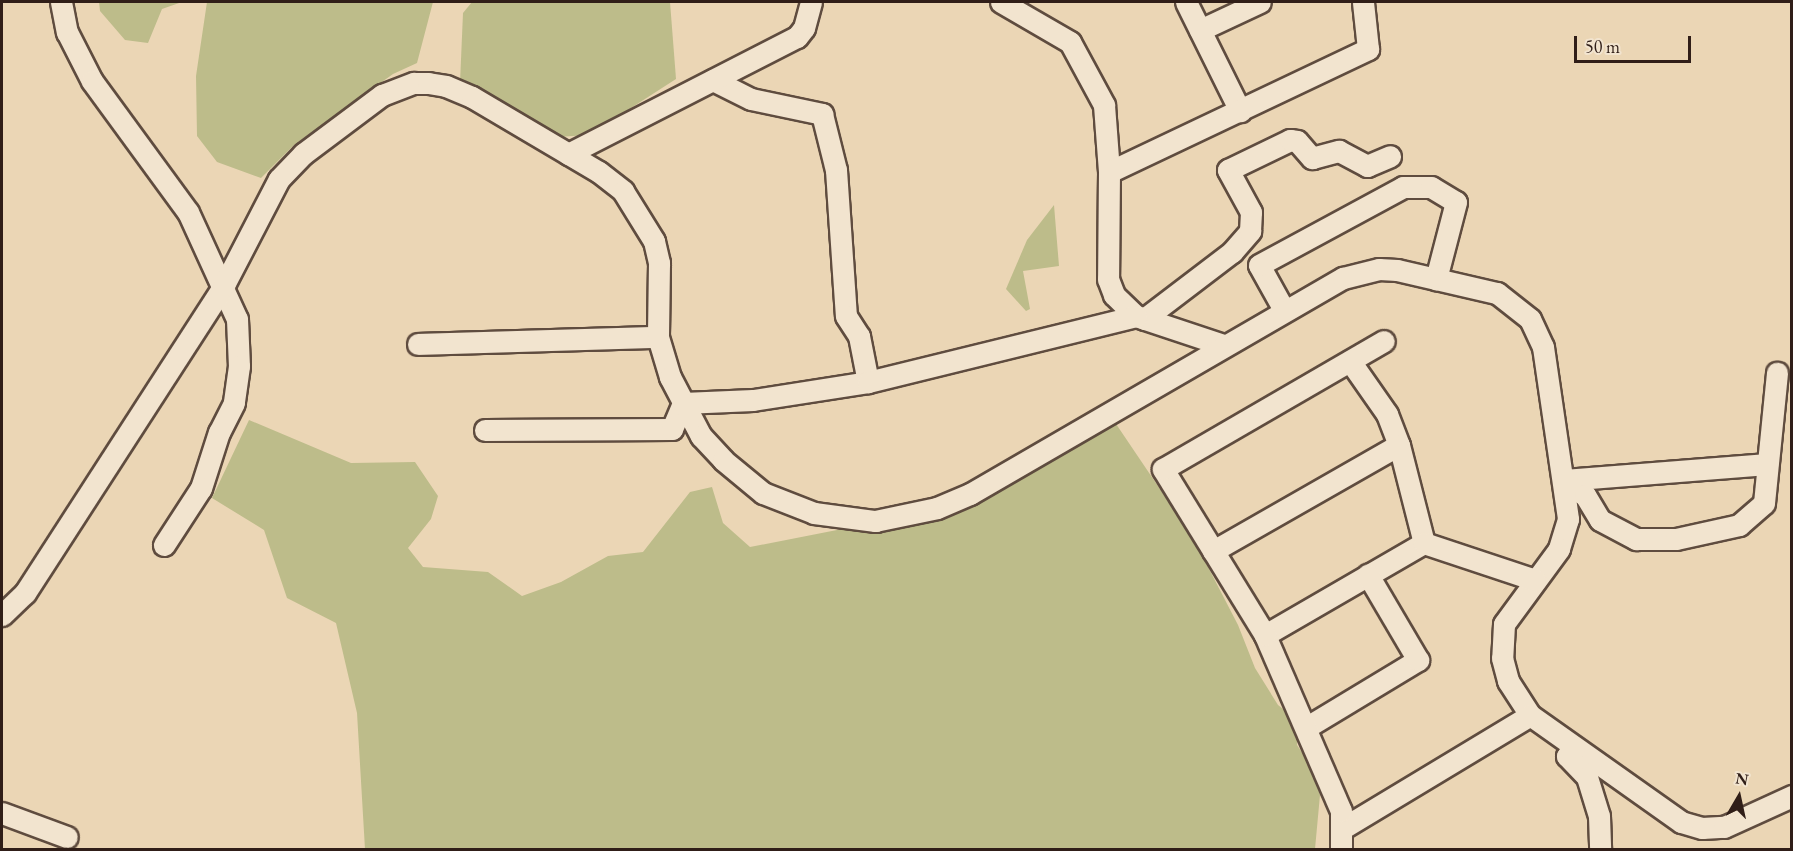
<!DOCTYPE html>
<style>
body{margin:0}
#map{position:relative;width:1793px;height:851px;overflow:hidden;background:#ebd6b5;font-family:"EB Garamond",serif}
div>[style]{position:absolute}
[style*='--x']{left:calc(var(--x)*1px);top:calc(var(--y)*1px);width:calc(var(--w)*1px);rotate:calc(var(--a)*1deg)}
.green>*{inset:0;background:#bdbc8a}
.roads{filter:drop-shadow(2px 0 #5f4c3f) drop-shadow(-2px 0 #5f4c3f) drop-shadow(0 2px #5f4c3f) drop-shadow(0 -2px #5f4c3f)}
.minor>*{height:21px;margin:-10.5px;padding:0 10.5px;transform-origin:10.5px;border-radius:10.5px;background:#f2e4cf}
span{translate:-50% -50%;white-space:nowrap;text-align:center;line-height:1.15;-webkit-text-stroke:4.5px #f2e4cf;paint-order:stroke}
.frame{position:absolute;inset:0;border:3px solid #301e18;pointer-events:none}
.north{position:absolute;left:1709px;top:767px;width:60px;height:60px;-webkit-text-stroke:4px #f2e4cf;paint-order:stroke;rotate:9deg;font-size:16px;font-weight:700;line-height:24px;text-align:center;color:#301e18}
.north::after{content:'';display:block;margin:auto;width:21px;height:27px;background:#301e18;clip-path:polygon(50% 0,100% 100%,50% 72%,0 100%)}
.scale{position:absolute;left:1574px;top:36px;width:117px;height:27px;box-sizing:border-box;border:3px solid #301e18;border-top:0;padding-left:8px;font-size:18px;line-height:21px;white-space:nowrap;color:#301e18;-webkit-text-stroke:4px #f2e4cf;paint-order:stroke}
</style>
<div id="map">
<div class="green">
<div style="clip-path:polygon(99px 2px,182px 2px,162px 9px,148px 43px,125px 40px,100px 11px)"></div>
<div style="clip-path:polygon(207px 2px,433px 2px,417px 63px,393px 74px,294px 145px,261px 178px,217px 162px,197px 136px,196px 76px)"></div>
<div style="clip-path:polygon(472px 2px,670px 2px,676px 79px,589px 135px,557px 137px,460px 83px,463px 13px)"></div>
<div style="clip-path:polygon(1054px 205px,1059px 266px,1023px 271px,1030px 309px,1026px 311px,1006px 289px,1027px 240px)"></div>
<div style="clip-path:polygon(1110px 415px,1193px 538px,1238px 625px,1255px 668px,1278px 705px,1297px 720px,1297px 745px,1311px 766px,1320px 795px,1315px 849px,365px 849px,357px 713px,336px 623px,287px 598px,264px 530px,212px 498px,249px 420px,351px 463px,415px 462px,438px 496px,431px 519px,408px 548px,423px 567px,488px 572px,522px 596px,561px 582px,608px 556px,643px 552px,690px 492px,712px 487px,723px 523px,750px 547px,898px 518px)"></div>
</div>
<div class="roads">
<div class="minor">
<div style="--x:61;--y:2;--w:31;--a:79"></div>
<div style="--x:67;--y:32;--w:55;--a:63"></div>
<div style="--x:92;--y:81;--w:162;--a:53.8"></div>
<div style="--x:188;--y:212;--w:118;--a:65.4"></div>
<div style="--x:237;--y:319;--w:47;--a:87.6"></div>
<div style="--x:239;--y:366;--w:37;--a:98"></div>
<div style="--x:234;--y:403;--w:33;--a:117"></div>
<div style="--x:219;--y:432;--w:59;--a:107.8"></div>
<div style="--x:201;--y:488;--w:68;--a:123"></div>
<div style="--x:1001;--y:2;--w:80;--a:30.1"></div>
<div style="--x:1070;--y:42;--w:72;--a:61.6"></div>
<div style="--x:1104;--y:105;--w:67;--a:85.7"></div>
<div style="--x:1109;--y:172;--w:107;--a:90.5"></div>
<div style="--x:1108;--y:279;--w:17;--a:69"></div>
<div style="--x:1114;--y:295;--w:30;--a:44"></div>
<div style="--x:1136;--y:316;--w:92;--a:18.4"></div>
<div style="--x:1186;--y:2;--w:122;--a:63.6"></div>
<div style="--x:1200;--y:30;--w:66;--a:-25"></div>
<div style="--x:713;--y:80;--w:42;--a:26.6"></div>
<div style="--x:751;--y:99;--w:73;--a:11.9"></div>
<div style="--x:822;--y:114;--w:58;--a:76"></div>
<div style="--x:836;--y:170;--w:146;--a:86.1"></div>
<div style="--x:846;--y:316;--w:24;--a:57"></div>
<div style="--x:859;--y:336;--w:47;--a:78.9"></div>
<div style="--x:568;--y:154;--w:257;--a:-27.1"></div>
<div style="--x:797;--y:37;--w:11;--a:-52"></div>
<div style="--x:804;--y:28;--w:27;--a:-75"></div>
<div style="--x:1109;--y:172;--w:287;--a:-25.4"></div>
<div style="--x:1368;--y:49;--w:47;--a:-96.1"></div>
<div style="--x:1284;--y:310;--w:51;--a:-119.1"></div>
<div style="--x:1259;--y:265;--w:164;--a:-28.4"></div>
<div style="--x:1403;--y:187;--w:28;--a:0"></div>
<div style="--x:1431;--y:187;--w:29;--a:31"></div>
<div style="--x:1456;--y:202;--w:80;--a:104.6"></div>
<div style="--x:1144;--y:319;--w:111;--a:-37.3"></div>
<div style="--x:1232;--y:252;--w:28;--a:-49"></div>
<div style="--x:1250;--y:231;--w:19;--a:-87"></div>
<div style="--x:1251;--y:212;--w:48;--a:-118.7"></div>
<div style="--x:1228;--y:170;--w:69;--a:-25.8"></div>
<div style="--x:1290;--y:140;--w:7;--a:8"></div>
<div style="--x:1297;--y:141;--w:23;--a:49"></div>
<div style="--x:1312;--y:158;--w:28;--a:-15"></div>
<div style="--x:1339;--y:151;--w:32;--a:28"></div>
<div style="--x:1367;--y:166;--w:25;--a:-23"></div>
<div style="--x:418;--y:344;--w:240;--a:-1.7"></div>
<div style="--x:1350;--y:361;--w:65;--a:55.1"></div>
<div style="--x:1387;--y:414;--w:33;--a:69"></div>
<div style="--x:1399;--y:445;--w:101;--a:75.7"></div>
<div style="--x:485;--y:430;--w:187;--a:-0.3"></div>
<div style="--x:672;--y:429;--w:28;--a:-67"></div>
<div style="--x:683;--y:403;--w:70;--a:-2.5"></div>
<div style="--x:753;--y:400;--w:116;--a:-8.9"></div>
<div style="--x:868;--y:382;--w:276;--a:-13.8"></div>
<div style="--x:1564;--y:480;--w:204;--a:-4.5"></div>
<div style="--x:1565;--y:484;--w:23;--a:29"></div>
<div style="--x:1585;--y:495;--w:29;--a:59"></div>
<div style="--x:1600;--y:520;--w:41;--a:27.8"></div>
<div style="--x:1636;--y:539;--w:40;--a:0"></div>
<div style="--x:1676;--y:539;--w:65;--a:-12.5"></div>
<div style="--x:1739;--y:525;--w:33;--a:-41"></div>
<div style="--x:1764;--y:503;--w:131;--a:-84.3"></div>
<div style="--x:1213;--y:551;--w:214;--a:-29.7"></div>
<div style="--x:2;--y:615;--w:32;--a:-44"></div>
<div style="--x:25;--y:593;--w:367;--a:-57.1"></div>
<div style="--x:224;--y:285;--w:119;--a:-62.6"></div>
<div style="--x:279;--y:179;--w:35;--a:-46"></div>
<div style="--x:303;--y:154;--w:99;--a:-36.8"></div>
<div style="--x:382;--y:95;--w:34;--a:-21"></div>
<div style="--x:414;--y:83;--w:14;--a:0"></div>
<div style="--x:428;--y:83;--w:18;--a:9"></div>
<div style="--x:446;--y:86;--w:28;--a:23"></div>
<div style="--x:472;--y:97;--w:147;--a:30.6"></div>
<div style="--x:599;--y:172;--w:31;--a:38"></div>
<div style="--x:623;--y:191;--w:59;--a:58.2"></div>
<div style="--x:654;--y:241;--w:23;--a:77"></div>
<div style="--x:659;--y:263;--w:74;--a:90.8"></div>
<div style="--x:658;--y:337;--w:42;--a:73.3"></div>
<div style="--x:670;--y:377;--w:67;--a:62.3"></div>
<div style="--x:701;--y:436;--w:33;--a:47"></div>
<div style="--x:723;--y:460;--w:52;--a:39.5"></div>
<div style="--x:763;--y:493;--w:55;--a:21.4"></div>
<div style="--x:814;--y:513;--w:62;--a:7.5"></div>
<div style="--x:875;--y:521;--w:63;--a:-11.8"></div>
<div style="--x:937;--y:508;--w:36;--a:-23"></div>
<div style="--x:970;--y:494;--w:431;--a:-30.1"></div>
<div style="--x:1343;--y:278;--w:37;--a:-14"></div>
<div style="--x:1379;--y:269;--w:18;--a:3"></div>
<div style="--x:1397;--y:270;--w:103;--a:13"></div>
<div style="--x:1497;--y:293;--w:42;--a:38.2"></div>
<div style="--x:1530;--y:319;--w:31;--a:65"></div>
<div style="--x:1543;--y:347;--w:174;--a:81.7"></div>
<div style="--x:1568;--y:519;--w:31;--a:107"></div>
<div style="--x:1559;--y:549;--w:93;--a:126.3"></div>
<div style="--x:1504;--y:624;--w:34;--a:93"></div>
<div style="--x:1502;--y:658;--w:24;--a:75"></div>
<div style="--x:1508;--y:681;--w:40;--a:57.1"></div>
<div style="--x:1530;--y:715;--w:185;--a:35.3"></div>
<div style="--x:1681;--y:822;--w:22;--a:16"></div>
<div style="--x:1702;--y:828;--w:22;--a:-3"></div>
<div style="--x:1724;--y:827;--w:75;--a:-24.5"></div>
<div style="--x:1265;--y:635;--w:184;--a:-30.1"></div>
<div style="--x:1424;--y:543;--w:117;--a:18.4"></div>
<div style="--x:1307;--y:727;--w:130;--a:-31.1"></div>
<div style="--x:1418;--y:660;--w:99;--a:-120.5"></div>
<div style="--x:1574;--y:749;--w:10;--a:135"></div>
<div style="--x:1567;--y:756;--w:29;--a:46"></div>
<div style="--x:1587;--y:777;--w:41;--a:72.9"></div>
<div style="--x:1599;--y:816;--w:34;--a:88"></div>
<div style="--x:2;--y:813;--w:69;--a:20.3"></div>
<div style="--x:1343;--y:828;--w:218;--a:-31.1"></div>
<div style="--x:1341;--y:850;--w:39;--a:-90"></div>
<div style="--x:1341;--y:811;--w:192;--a:-113.4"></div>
<div style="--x:1265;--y:635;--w:195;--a:-121.6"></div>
<div style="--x:1163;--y:469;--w:255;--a:-30.1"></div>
</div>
</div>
<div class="frame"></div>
<div class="north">N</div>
<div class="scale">50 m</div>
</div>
